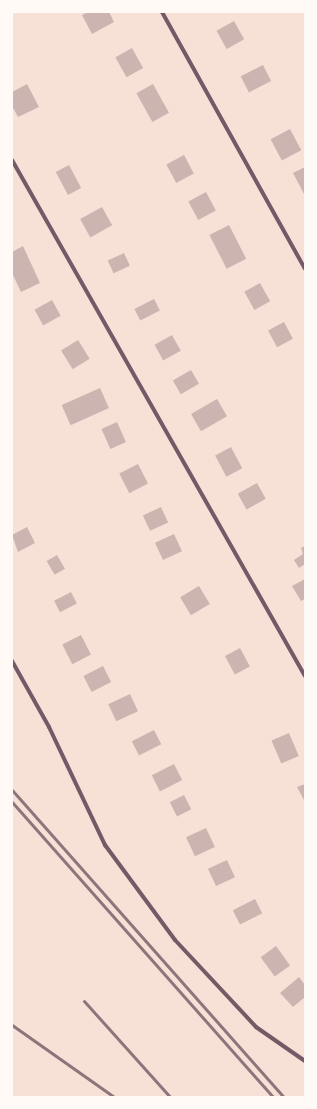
<!DOCTYPE html>
<style>
body{margin:0}
#map{position:relative;width:317px;height:1109px;overflow:hidden;background:#f7e1d7;font-family:"PT Sans",sans-serif}
div>[style]{position:absolute}
[style*='--x']{left:calc(var(--x)*1px);top:calc(var(--y)*1px);width:calc(var(--w)*1px);rotate:calc(var(--a)*1deg)}
.building>*{inset:0;background:#ccb4b1;transform-origin:0 0}
.minor>*{height:4px;margin:-2px;padding:0 2px;transform-origin:2px;border-radius:2px;background:#755966}
.rail>*{height:3px;margin:-1.5px;padding:0 1.5px;transform-origin:1.5px;border-radius:1.5px;background:#8f747c}
span{translate:-50% -50%;white-space:nowrap;text-align:center;line-height:1.15;-webkit-text-stroke:3px #fffaf5;paint-order:stroke}
.frame{position:absolute;inset:0;border:13px solid #fffaf5;pointer-events:none}
</style>
<div id="map">
<div class="building">
<div style="clip-path:polygon(88px 12px,109px 12px,114px 22px,92px 34px,82px 15px)"></div>
<div style="left:234px;top:21px;width:21px;height:20px;rotate:61deg"></div>
<div style="left:132px;top:48px;width:23px;height:19px;rotate:61deg"></div>
<div style="left:263px;top:65px;width:18px;height:25px;rotate:63deg"></div>
<div style="clip-path:polygon(27px 84px,39px 107px,18px 117px,12px 106px,12px 92px)"></div>
<div style="left:153px;top:84px;width:33px;height:19px;rotate:61deg"></div>
<div style="left:290px;top:129px;width:24px;height:22px;rotate:62deg"></div>
<div style="left:184px;top:155px;width:21px;height:20px;rotate:62deg"></div>
<div style="left:69px;top:165px;width:26px;height:15px;rotate:62deg"></div>
<div style="clip-path:polygon(305px 167px,305px 196px,293px 173px)"></div>
<div style="left:206px;top:192px;width:21px;height:20px;rotate:62deg"></div>
<div style="left:102px;top:207px;width:21px;height:25px;rotate:61deg"></div>
<div style="left:229px;top:225px;width:38px;height:22px;rotate:63deg"></div>
<div style="clip-path:polygon(23px 246px,40px 283px,21px 292px,12px 273px,12px 252px)"></div>
<div style="left:124px;top:253px;width:14px;height:18px;rotate:65deg"></div>
<div style="left:260px;top:283px;width:21px;height:18px;rotate:61deg"></div>
<div style="left:154px;top:299px;width:13px;height:22px;rotate:63deg"></div>
<div style="left:52px;top:300px;width:18px;height:20px;rotate:61deg"></div>
<div style="left:284px;top:322px;width:19px;height:18px;rotate:62deg"></div>
<div style="left:172px;top:335px;width:18px;height:20px;rotate:61deg"></div>
<div style="left:78px;top:340px;width:22px;height:20px;rotate:58deg"></div>
<div style="left:191px;top:370px;width:16px;height:21px;rotate:60deg"></div>
<div style="left:100px;top:388px;width:22px;height:42px;rotate:66deg"></div>
<div style="left:217px;top:399px;width:20px;height:30px;rotate:60deg"></div>
<div style="left:117px;top:422px;width:22px;height:17px;rotate:66deg"></div>
<div style="left:231px;top:447px;width:24px;height:18px;rotate:62deg"></div>
<div style="left:138px;top:464px;width:22px;height:21px;rotate:63deg"></div>
<div style="left:257px;top:483px;width:18px;height:22px;rotate:61deg"></div>
<div style="left:161px;top:507px;width:17px;height:20px;rotate:65deg"></div>
<div style="clip-path:polygon(27px 527px,35px 543px,18px 552px,12px 535px)"></div>
<div style="left:174px;top:534px;width:19px;height:21px;rotate:65deg"></div>
<div style="clip-path:polygon(305px 546px,305px 564px,299px 568px,294px 560px,303px 554px,301px 548px)"></div>
<div style="left:57px;top:555px;width:16px;height:12px;rotate:60deg"></div>
<div style="clip-path:polygon(305px 579px,305px 599px,301px 601px,292px 586px)"></div>
<div style="left:199px;top:586px;width:21px;height:22px;rotate:59deg"></div>
<div style="left:71px;top:592px;width:13px;height:19px;rotate:63deg"></div>
<div style="left:81px;top:635px;width:22px;height:21px;rotate:63deg"></div>
<div style="left:240px;top:648px;width:21px;height:17px;rotate:62deg"></div>
<div style="left:103px;top:666px;width:18px;height:22px;rotate:63deg"></div>
<div style="left:130px;top:694px;width:19px;height:24px;rotate:65deg"></div>
<div style="left:154px;top:730px;width:16px;height:25px;rotate:63deg"></div>
<div style="left:289px;top:733px;width:25px;height:19px;rotate:67deg"></div>
<div style="left:174px;top:764px;width:18px;height:25px;rotate:63deg"></div>
<div style="clip-path:polygon(305px 784px,305px 802px,297px 787px)"></div>
<div style="left:184px;top:795px;width:16px;height:16px;rotate:63deg"></div>
<div style="left:206px;top:828px;width:21px;height:22px;rotate:65deg"></div>
<div style="left:227px;top:860px;width:19px;height:21px;rotate:65deg"></div>
<div style="left:255px;top:899px;width:16px;height:25px;rotate:63deg"></div>
<div style="left:276px;top:946px;width:24px;height:19px;rotate:54deg"></div>
<div style="clip-path:polygon(299px 977px,305px 985px,305px 997px,293px 1007px,280px 993px)"></div>
</div>
<div class="minor">
<div style="--x:162;--y:12;--w:294;--a:60.9"></div>
<div style="--x:12;--y:160;--w:593;--a:60.41"></div>
<div style="--x:12;--y:661;--w:76;--a:60.7"></div>
<div style="--x:49;--y:727;--w:131;--a:64.6"></div>
<div style="--x:105;--y:845;--w:118;--a:53.6"></div>
<div style="--x:175;--y:940;--w:119;--a:47"></div>
<div style="--x:256;--y:1027;--w:60;--a:34.8"></div>
</div>
<div class="rail">
<div style="--x:12;--y:790;--w:410;--a:48.5"></div>
<div style="--x:12;--y:802;--w:394;--a:48.5"></div>
<div style="--x:84;--y:1001;--w:129;--a:48.1"></div>
<div style="--x:12;--y:1025;--w:125;--a:35.2"></div>
</div>
<div class="frame"></div>
</div>
